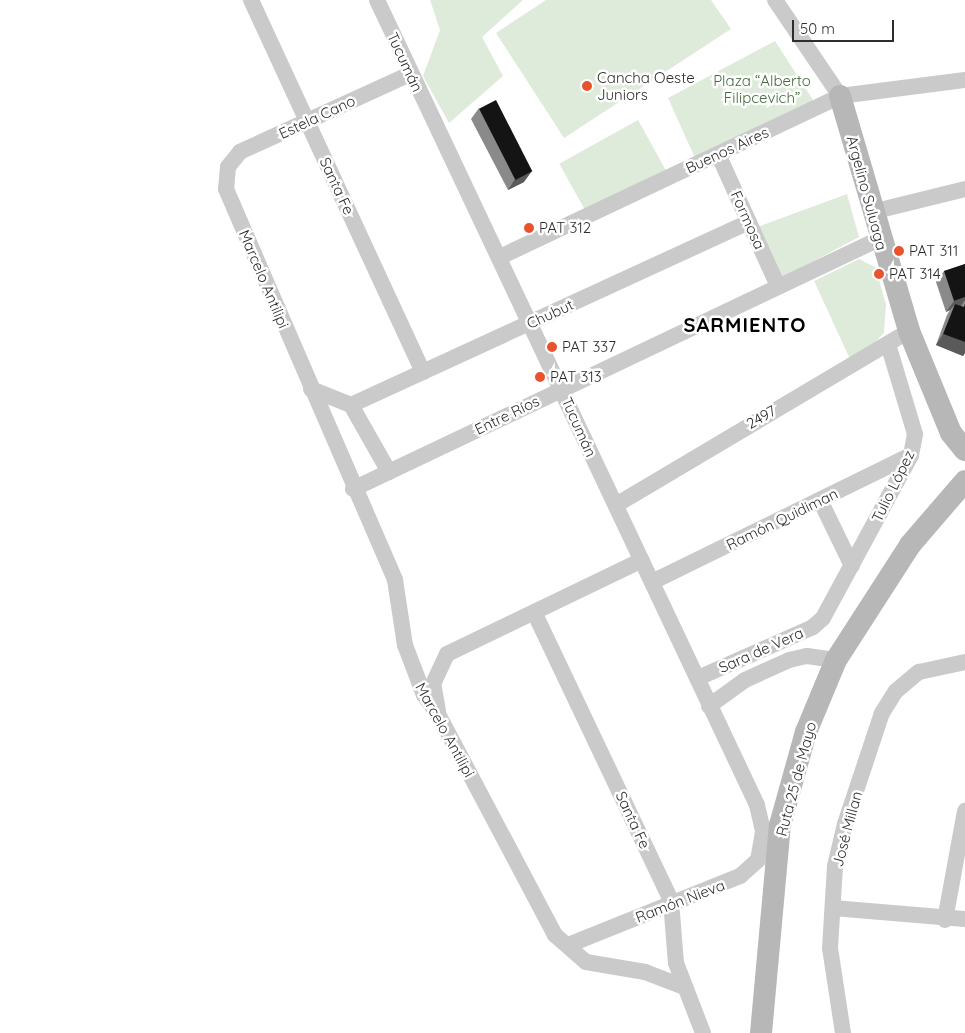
<!DOCTYPE html>
<meta charset="utf-8">
<style>
body{margin:0}
#map{position:relative;width:965px;height:1033px;overflow:hidden;background:#fff;font-family:Quicksand,sans-serif}
div>[style]{position:absolute}
[style*='--x']{left:calc(var(--x)*1px);top:calc(var(--y)*1px);width:calc(var(--w)*1px);rotate:calc(var(--a)*1deg)}
.green>*{inset:0;background:#deebda;transform-origin:0 0}
.street>*{height:16px;margin:-8px;padding:0 8px;transform-origin:8px;border-radius:8px;background:#cacaca}
.secondary>*{height:22px;margin:-11px;padding:0 11px;transform-origin:11px;border-radius:11px;background:#b7b7b7}
.wall>*{inset:0;background:#8a8a8a}
.shaded-wall>*{inset:0;background:#5a5a5a}
.building>*{inset:0;background:#141414;transform-origin:0 0}
.dots>*{width:14px;height:14px;translate:-50% -50%;box-sizing:border-box;border:2px solid #fff;border-radius:50%}
span{translate:-50% -50%;white-space:nowrap;text-align:center;line-height:1.15;-webkit-text-stroke:5px #fff;paint-order:stroke}
.street-label{font-size:15px;color:#2d2d2d}
.poi-label{font-size:15px;color:#2d2d2d}
.left{translate:0 -50%;text-align:left}
.park-label{font-size:15px;color:#42693a}
.district-label{font-size:20px;color:#000;font-weight:700;letter-spacing:1px}
.scale{position:absolute;left:792px;top:20px;width:102px;height:22px;box-sizing:border-box;border:2px solid #2d2d2d;border-top:0;padding-left:6px;font-size:15px;line-height:18px;white-space:nowrap;color:#2d2d2d;-webkit-text-stroke:4px #fff;paint-order:stroke}
</style>
<div id="map">
<div class="green">
<div style="clip-path:polygon(430px 0,523px 0,482px 37px,503px 76px,449px 123px,423px 76px,440px 30px)"></div>
<div style="clip-path:polygon(546px 0,711px 0,731px 29px,564px 138px,496px 33px)"></div>
<div style="clip-path:polygon(775px 41px,815px 103px,695px 158px,668px 98px)"></div>
<div style="left:638px;top:120px;width:57px;height:90px;rotate:61deg"></div>
<div style="clip-path:polygon(847px 194px,859px 237px,780px 279px,757px 227px)"></div>
<div style="clip-path:polygon(859px 259px,875px 267px,886px 304px,884px 333px,865px 353px,850px 359px,814px 281px)"></div>
</div>
<div class="street">
<div style="--x:251;--y:0;--w:410;--a:65.2"></div>
<div style="--x:377;--y:0;--w:890;--a:64.73"></div>
<div style="--x:757;--y:805;--w:28;--a:77"></div>
<div style="--x:763;--y:832;--w:28;--a:100"></div>
<div style="--x:758;--y:860;--w:24;--a:138"></div>
<div style="--x:740;--y:876;--w:185;--a:158.1"></div>
<div style="--x:775;--y:0;--w:116;--a:55.9"></div>
<div style="--x:410;--y:74;--w:187;--a:155.4"></div>
<div style="--x:240;--y:152;--w:19;--a:129"></div>
<div style="--x:228;--y:167;--w:22;--a:95"></div>
<div style="--x:226;--y:189;--w:426;--a:66.6"></div>
<div style="--x:395;--y:580;--w:66;--a:81.3"></div>
<div style="--x:405;--y:645;--w:53;--a:69.2"></div>
<div style="--x:424;--y:695;--w:24;--a:54"></div>
<div style="--x:438;--y:714;--w:250;--a:62.1"></div>
<div style="--x:555;--y:935;--w:41;--a:41.1"></div>
<div style="--x:586;--y:962;--w:60;--a:9.6"></div>
<div style="--x:645;--y:972;--w:40;--a:21"></div>
<div style="--x:718;--y:154;--w:145;--a:65.6"></div>
<div style="--x:872;--y:212;--w:96;--a:-13.9"></div>
<div style="--x:500;--y:257;--w:376;--a:-25.3"></div>
<div style="--x:840;--y:96;--w:126;--a:-7.3"></div>
<div style="--x:311;--y:389;--w:43;--a:21.8"></div>
<div style="--x:351;--y:405;--w:77;--a:60.4"></div>
<div style="--x:351;--y:405;--w:438;--a:-24.7"></div>
<div style="--x:353;--y:489;--w:582;--a:-25.42"></div>
<div style="--x:820;--y:500;--w:73;--a:64.1"></div>
<div style="--x:616;--y:505;--w:341;--a:-30.7"></div>
<div style="--x:652;--y:582;--w:288;--a:-26.1"></div>
<div style="--x:535;--y:614;--w:318;--a:64.6"></div>
<div style="--x:671;--y:901;--w:62;--a:85.4"></div>
<div style="--x:676;--y:963;--w:75;--a:68.9"></div>
<div style="--x:698;--y:678;--w:126;--a:-23.9"></div>
<div style="--x:813;--y:627;--w:13;--a:-42"></div>
<div style="--x:823;--y:618;--w:185;--a:-61.6"></div>
<div style="--x:911;--y:455;--w:21;--a:-79"></div>
<div style="--x:915;--y:434;--w:94;--a:-106.7"></div>
<div style="--x:709;--y:706;--w:44;--a:-35.8"></div>
<div style="--x:745;--y:680;--w:48;--a:-24.4"></div>
<div style="--x:789;--y:660;--w:18;--a:-13"></div>
<div style="--x:807;--y:656;--w:29;--a:8"></div>
<div style="--x:438;--y:711;--w:27;--a:-100"></div>
<div style="--x:433;--y:684;--w:33;--a:-65"></div>
<div style="--x:447;--y:654;--w:216;--a:-25.7"></div>
<div style="--x:833;--y:908;--w:132;--a:4.8"></div>
<div style="--x:945;--y:920;--w:111;--a:-79.6"></div>
<div style="--x:843;--y:1033;--w:86;--a:-98.7"></div>
<div style="--x:830;--y:948;--w:82;--a:-86.5"></div>
<div style="--x:835;--y:866;--w:43;--a:-76.6"></div>
<div style="--x:845;--y:824;--w:117;--a:-71.6"></div>
<div style="--x:882;--y:713;--w:26;--a:-58"></div>
<div style="--x:896;--y:691;--w:30;--a:-40"></div>
<div style="--x:919;--y:672;--w:47;--a:-12.3"></div>
</div>
<div class="secondary">
<div style="--x:840;--y:96;--w:245;--a:73.6"></div>
<div style="--x:909;--y:331;--w:110;--a:67.6"></div>
<div style="--x:951;--y:433;--w:22;--a:51"></div>
<div style="--x:761;--y:1033;--w:209;--a:-84.8"></div>
<div style="--x:780;--y:825;--w:97;--a:-74.4"></div>
<div style="--x:806;--y:732;--w:78;--a:-67.4"></div>
<div style="--x:836;--y:660;--w:137;--a:-57.2"></div>
<div style="--x:910;--y:545;--w:84;--a:-49.3"></div>
</div>
<div class="wall">
<div style="clip-path:polygon(479px 108px,524px 182px,508px 190px,471px 119px)"></div>
<div style="clip-path:polygon(965px 264px,965px 353px,963px 356px,936px 345px,947px 315px,950px 310px,946px 312px,936px 282px,944px 271px)"></div>
</div>
<div class="shaded-wall">
<div style="clip-path:polygon(532px 171px,524px 182px,508px 190px,515px 179px)"></div>
<div style="clip-path:polygon(965px 297px,965px 300px,960px 307px,955px 304px,950px 310px,946px 312px,954px 301px)"></div>
<div style="clip-path:polygon(943px 334px,965px 342px,965px 353px,963px 356px,936px 345px)"></div>
</div>
<div class="building">
<div style="left:496px;top:100px;width:80px;height:19px;rotate:63deg"></div>
<div style="clip-path:polygon(965px 264px,965px 297px,954px 301px,944px 271px)"></div>
<div style="clip-path:polygon(955px 304px,964px 307px,965px 304px,965px 342px,943px 334px)"></div>
</div>
<div class="dots">
<div style="left:587px;top:86px;background:#e9522a"></div>
<div style="left:529px;top:228px;background:#e9522a"></div>
<div style="left:899px;top:251px;background:#e9522a"></div>
<div style="left:879px;top:274px;background:#e9522a"></div>
<div style="left:552px;top:347px;background:#e9522a"></div>
<div style="left:540px;top:377px;background:#e9522a"></div>
</div>
<div class="street-label">
<span style="left:405px;top:62px;rotate:65deg">Tucumán</span>
<span style="left:317px;top:117px;rotate:-25deg">Estela Cano</span>
<span style="left:727px;top:150px;rotate:-25deg">Buenos Aires</span>
<span style="left:337px;top:186px;rotate:65deg">Santa Fe</span>
<span style="left:867px;top:193px;rotate:75deg">Argelino Suluaga</span>
<span style="left:748px;top:220px;rotate:66deg">Formosa</span>
<span style="left:264px;top:279px;rotate:67deg">Marcelo Antilipi</span>
<span style="left:550px;top:314px;rotate:-25deg">Chubut</span>
<span style="left:507px;top:415px;rotate:-26deg">Entre Ríos</span>
<span style="left:761px;top:417px;rotate:-30deg">2497</span>
<span style="left:579px;top:427px;rotate:66deg">Tucumán</span>
<span style="left:893px;top:486px;rotate:-64deg">Tulio López</span>
<span style="left:782px;top:519px;rotate:-26deg">Ramón Quidiman</span>
<span style="left:761px;top:650px;rotate:-24deg">Sara de Vera</span>
<span style="left:445px;top:730px;rotate:61deg">Marcelo Antilipi</span>
<span style="left:796px;top:779px;rotate:-75deg">Ruta 25 de Mayo</span>
<span style="left:633px;top:820px;rotate:65deg">Santa Fe</span>
<span style="left:847px;top:829px;rotate:-75deg">José Millan</span>
<span style="left:680px;top:901px;rotate:-21deg">Ramón Nieva</span>
</div>
<div class="poi-label">
<span class="left" style="left:597px;top:86px">Cancha Oeste<br>Juniors</span>
<span class="left" style="left:539px;top:228px">PAT 312</span>
<span class="left" style="left:909px;top:251px">PAT 311</span>
<span class="left" style="left:889px;top:274px">PAT 314</span>
<span class="left" style="left:562px;top:347px">PAT 337</span>
<span class="left" style="left:550px;top:377px">PAT 313</span>
</div>
<div class="park-label">
<span style="left:762px;top:89px">Plaza “Alberto<br>Filipcevich”</span>
</div>
<div class="district-label">
<span style="left:745px;top:324px">SARMIENTO</span>
</div>
<div class="scale">50 m</div>
</div>
